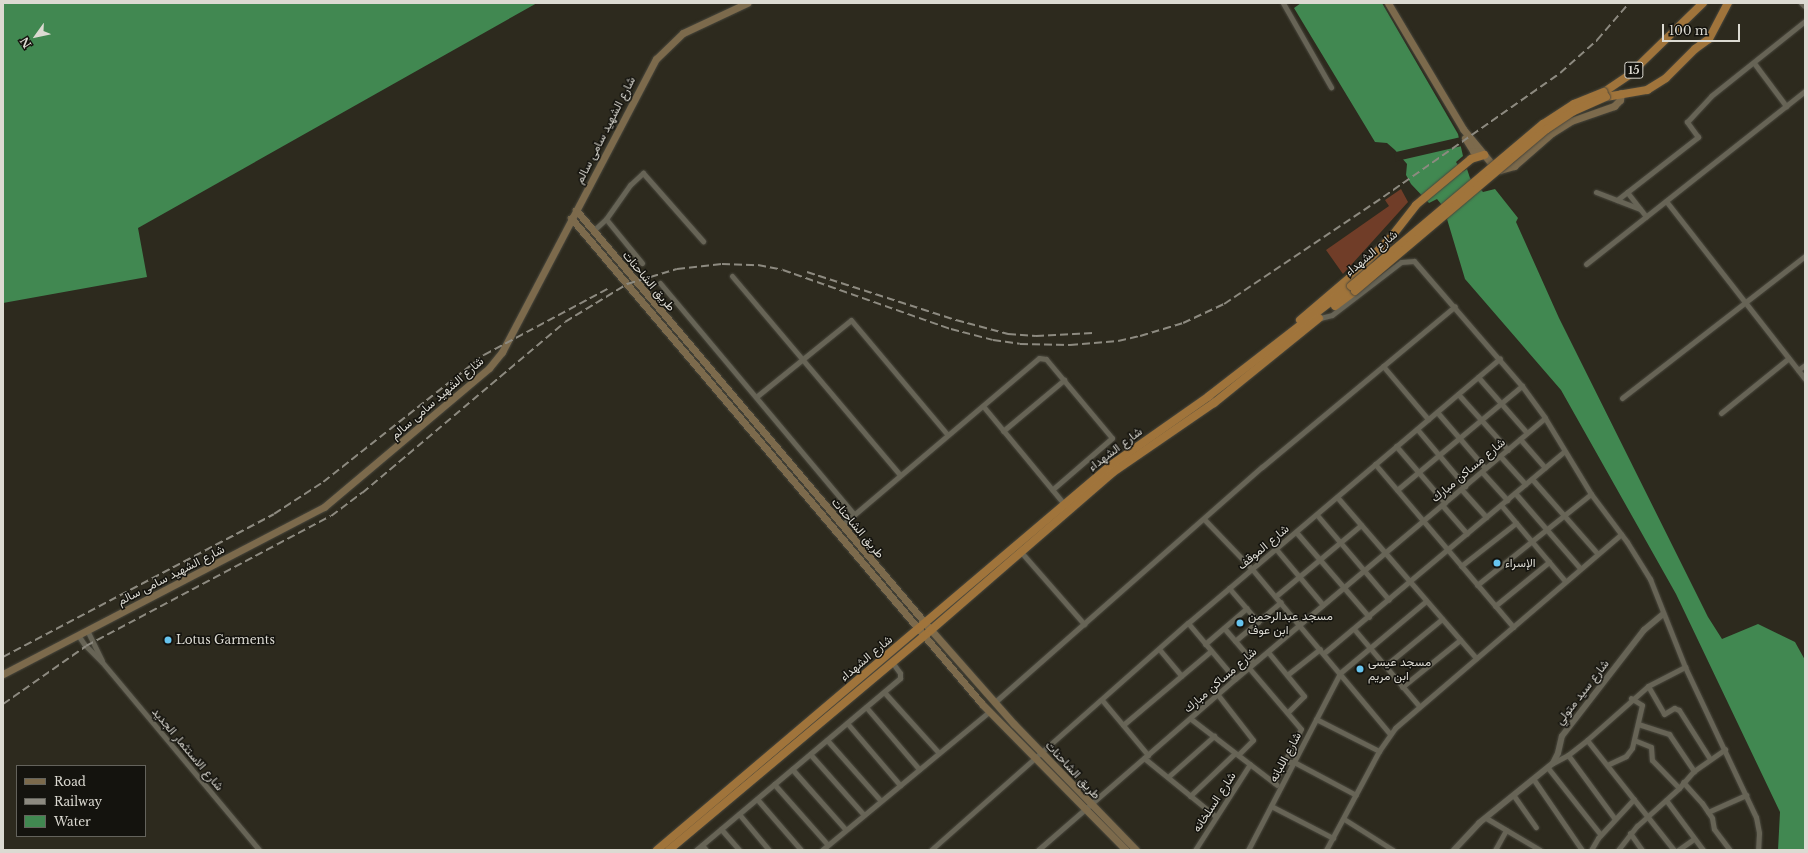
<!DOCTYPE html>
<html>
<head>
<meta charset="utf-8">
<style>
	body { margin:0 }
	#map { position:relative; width:1808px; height:853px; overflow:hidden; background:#2d2a1e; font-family:"Libre Baskerville",Vazirmatn,serif }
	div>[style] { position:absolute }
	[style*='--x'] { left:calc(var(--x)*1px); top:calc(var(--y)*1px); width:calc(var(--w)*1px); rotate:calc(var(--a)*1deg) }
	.green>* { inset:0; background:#703d28 }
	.water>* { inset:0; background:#418851 }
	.pier>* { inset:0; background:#2d2a1e; transform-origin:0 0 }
	.roads { filter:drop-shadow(0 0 1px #49473d) drop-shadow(0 0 1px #49473d) }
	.minor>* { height:5px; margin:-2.5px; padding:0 2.5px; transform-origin:2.5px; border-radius:2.5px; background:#676456 }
	.tertiary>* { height:6px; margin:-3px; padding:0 3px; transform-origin:3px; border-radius:3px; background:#676456 }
	.secondary>* { height:7px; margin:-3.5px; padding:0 3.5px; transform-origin:3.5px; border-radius:3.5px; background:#7c6a4c }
	.trunk>* { height:8px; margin:-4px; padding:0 4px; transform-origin:4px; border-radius:4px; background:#a0743b }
	.rail>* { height:1.5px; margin-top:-0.75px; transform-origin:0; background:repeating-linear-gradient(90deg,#8d8a80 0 8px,transparent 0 12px) }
	.bridges { filter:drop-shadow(0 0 1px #49473d) drop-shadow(0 0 1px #49473d) }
	.trunk-bridge>* { height:8px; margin:-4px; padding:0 4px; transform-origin:4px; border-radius:4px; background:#a0743b }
	.dots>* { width:11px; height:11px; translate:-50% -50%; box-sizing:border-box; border:2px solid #14130e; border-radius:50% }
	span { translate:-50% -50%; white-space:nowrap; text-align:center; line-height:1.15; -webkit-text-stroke:3px #14130e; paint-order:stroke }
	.shield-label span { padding:1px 3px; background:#14130e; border:1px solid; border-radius:3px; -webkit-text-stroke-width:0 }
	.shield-label { font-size:11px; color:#dcdad2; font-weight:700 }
	.street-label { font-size:12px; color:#dcdad2 }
	.poi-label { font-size:12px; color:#dcdad2 }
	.left { translate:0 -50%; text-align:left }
	.frame { position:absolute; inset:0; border:4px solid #dcdad2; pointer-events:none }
	.legend { position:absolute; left:16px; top:765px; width:130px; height:72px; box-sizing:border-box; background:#14130e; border:1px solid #64635c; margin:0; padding:5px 7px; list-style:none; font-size:12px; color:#dcdad2 }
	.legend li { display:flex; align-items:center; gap:8px; height:20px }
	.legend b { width:20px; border:1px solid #64635c }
	.north { position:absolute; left:16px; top:16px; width:40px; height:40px; -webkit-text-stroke:3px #14130e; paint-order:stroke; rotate:237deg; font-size:11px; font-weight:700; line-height:16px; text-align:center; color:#dcdad2 }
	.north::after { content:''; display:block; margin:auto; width:14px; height:18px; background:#dcdad2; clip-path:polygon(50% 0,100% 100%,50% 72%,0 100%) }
	.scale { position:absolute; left:1662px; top:24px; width:78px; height:18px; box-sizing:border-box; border:2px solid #dcdad2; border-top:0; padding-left:5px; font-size:12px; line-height:14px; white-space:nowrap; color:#dcdad2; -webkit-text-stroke:3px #14130e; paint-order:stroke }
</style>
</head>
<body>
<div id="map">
	<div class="green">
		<i style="clip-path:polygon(1401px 189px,1408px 202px,1343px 274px,1326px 250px,1389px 206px,1385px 200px)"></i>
	</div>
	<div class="water">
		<i style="clip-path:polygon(3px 3px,537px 3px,138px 228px,147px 277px,3px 303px)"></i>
		<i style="clip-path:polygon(1301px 3px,1382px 3px,1458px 134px,1463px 156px,1456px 162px,1462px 172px,1467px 169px,1470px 178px,1483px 192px,1495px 189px,1518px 218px,1516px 222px,1559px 318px,1708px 617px,1722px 639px,1758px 624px,1795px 642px,1805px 660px,1805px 850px,1778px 850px,1780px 812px,1676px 594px,1561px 390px,1465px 279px,1447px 219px,1450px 215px,1437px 199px,1429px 203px,1411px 184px,1406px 175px,1407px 164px,1395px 150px,1387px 143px,1375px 142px,1294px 8px)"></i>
	</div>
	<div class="pier">
		<i style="left:1461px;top:137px;width:9px;height:69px;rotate:77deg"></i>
	</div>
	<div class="roads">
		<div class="minor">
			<i style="--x:1283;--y:3;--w:97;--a:60.3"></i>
			<i style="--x:1754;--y:63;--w:54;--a:53.3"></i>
			<i style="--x:1596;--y:192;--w:47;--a:21.1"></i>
			<i style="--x:1627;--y:192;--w:31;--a:52"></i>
			<i style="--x:1617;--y:200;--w:103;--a:-37.9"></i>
			<i style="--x:1698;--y:137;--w:19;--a:-126"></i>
			<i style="--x:1687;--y:122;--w:35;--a:-47"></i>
			<i style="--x:1711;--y:96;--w:120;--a:-38.6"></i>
			<i style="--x:1666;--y:201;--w:226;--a:52"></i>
			<i style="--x:606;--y:219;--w:57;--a:50.7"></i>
			<i style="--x:593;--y:231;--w:18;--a:-43"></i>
			<i style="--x:606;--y:219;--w:42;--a:-54.8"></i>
			<i style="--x:630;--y:185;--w:18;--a:-43"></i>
			<i style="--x:643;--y:173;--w:91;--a:48.6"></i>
			<i style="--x:1586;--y:264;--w:279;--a:-38.3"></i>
			<i style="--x:732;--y:276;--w:260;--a:49.8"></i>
			<i style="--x:660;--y:283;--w:302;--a:50"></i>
			<i style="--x:1320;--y:318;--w:12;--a:-14"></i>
			<i style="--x:1332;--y:315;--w:87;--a:-37.5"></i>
			<i style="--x:1401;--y:262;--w:13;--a:-4"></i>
			<i style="--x:1414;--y:261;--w:165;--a:49.2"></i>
			<i style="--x:1522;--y:386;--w:39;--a:54"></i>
			<i style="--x:1545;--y:418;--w:89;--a:58.8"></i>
			<i style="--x:1591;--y:494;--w:60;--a:53.1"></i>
			<i style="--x:1627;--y:542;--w:44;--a:58.1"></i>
			<i style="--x:1650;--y:579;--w:95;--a:68.3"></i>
			<i style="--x:1685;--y:667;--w:166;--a:64.7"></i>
			<i style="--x:1756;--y:817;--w:16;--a:79"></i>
			<i style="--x:1759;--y:833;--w:17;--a:93"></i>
			<i style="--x:1383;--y:366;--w:70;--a:49.7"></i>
			<i style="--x:1798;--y:370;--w:9;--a:-36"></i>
			<i style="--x:1478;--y:377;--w:74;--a:48.8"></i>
			<i style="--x:1458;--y:394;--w:75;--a:48.2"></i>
			<i style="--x:756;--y:397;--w:122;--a:-39"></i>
			<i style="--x:851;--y:320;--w:150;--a:49.9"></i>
			<i style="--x:1622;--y:398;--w:232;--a:-37.8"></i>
			<i style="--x:983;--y:406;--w:129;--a:50.4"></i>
			<i style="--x:1437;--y:412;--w:74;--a:49.4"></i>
			<i style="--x:1721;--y:413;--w:87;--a:-39"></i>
			<i style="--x:1417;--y:429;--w:75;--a:49.9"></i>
			<i style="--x:1003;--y:431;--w:80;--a:-39.9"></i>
			<i style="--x:1520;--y:439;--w:38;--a:49"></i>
			<i style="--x:1396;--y:446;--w:75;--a:49.3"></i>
			<i style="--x:1500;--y:456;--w:38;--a:48"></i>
			<i style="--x:1375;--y:464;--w:214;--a:49.7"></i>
			<i style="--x:1482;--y:472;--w:38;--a:48"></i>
			<i style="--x:1532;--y:479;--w:98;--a:48.7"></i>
			<i style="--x:1461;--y:489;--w:38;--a:48"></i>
			<i style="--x:1397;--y:490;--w:163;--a:-39.8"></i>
			<i style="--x:1515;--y:493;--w:99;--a:49.1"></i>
			<i style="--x:1337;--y:497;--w:213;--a:49.2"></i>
			<i style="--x:1442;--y:505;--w:38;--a:49"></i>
			<i style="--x:1501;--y:505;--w:99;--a:49.9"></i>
			<i style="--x:1317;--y:515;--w:111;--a:49.7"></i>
			<i style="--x:1204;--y:519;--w:69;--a:46.2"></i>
			<i style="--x:1252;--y:569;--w:215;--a:50.1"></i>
			<i style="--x:842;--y:525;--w:258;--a:-40.3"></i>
			<i style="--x:1039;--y:358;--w:7;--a:8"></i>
			<i style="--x:1046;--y:359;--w:103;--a:50.1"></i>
			<i style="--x:1112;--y:438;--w:79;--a:139.1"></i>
			<i style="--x:1296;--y:532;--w:112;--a:49.3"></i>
			<i style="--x:1276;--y:549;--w:73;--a:50"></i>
			<i style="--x:1021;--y:552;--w:96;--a:48.8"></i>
			<i style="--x:1461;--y:566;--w:70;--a:-38"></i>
			<i style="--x:1477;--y:585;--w:146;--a:-38.6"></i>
			<i style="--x:1229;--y:588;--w:45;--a:49.5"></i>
			<i style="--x:1276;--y:596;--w:111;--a:-39.9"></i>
			<i style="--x:1495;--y:606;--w:70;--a:-39.2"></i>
			<i style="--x:1188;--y:623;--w:73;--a:50"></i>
			<i style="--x:1224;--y:628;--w:46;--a:49.4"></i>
			<i style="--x:1354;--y:629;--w:101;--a:49.8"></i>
			<i style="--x:87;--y:630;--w:34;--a:64"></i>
			<i style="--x:78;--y:635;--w:11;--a:56"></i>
			<i style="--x:84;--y:644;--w:25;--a:45"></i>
			<i style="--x:102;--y:662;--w:245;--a:50.1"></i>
			<i style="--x:1235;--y:641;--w:60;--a:-40.3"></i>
			<i style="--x:1205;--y:644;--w:55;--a:-40.6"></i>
			<i style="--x:1159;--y:649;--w:35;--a:50"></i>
			<i style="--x:1268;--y:652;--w:57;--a:50.7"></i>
			<i style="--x:1304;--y:696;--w:23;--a:135"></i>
			<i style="--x:1324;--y:653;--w:314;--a:-40"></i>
			<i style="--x:1385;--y:666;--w:74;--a:-39.5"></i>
			<i style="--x:1249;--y:668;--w:80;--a:49.6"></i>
			<i style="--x:1301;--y:729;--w:60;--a:116.6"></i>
			<i style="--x:1287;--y:675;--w:42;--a:-38.2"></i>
			<i style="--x:1648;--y:686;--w:32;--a:60"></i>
			<i style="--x:1664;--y:714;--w:12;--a:-31"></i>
			<i style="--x:1674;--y:708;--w:5;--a:22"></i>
			<i style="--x:1679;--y:710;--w:58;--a:57.7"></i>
			<i style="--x:1402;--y:687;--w:75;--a:-39"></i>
			<i style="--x:884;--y:692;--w:82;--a:48"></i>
			<i style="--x:1218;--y:695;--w:57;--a:52.1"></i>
			<i style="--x:1253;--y:740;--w:21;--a:135"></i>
			<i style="--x:1102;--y:700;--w:72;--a:50.1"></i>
			<i style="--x:995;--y:702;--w:356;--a:-41.4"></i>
			<i style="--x:1262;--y:467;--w:251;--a:-39.8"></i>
			<i style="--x:866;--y:707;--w:82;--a:49.5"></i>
			<i style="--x:1191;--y:719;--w:108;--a:37.5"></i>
			<i style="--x:1316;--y:719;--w:71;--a:26.9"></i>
			<i style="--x:847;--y:723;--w:82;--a:49.5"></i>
			<i style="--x:1638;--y:724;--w:33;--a:18"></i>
			<i style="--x:1669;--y:734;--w:45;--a:56"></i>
			<i style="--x:1123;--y:725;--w:115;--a:-40.1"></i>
			<i style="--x:827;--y:740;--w:81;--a:48.5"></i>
			<i style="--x:1587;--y:740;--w:140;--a:51.7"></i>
			<i style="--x:1634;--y:740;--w:18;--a:22"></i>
			<i style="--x:1651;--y:747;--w:13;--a:86"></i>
			<i style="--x:1652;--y:760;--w:39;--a:46"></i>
			<i style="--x:810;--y:754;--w:81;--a:48.5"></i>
			<i style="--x:1568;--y:755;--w:79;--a:53.7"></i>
			<i style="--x:1144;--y:758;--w:92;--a:39.2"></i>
			<i style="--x:1285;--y:762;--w:9;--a:0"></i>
			<i style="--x:1294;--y:762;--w:70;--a:28"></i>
			<i style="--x:1553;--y:763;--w:17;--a:-28"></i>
			<i style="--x:1568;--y:755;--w:24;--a:-38"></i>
			<i style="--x:1587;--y:740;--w:81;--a:-41.5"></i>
			<i style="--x:1648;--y:686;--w:42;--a:-27.2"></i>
			<i style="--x:1607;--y:765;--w:21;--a:-25"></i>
			<i style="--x:1626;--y:756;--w:10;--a:-53"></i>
			<i style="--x:1632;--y:748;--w:44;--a:-76.9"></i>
			<i style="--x:1642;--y:705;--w:13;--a:-148"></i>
			<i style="--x:1548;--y:768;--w:85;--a:51.7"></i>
			<i style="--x:792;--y:769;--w:81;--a:48.5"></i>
			<i style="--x:1168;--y:777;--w:62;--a:-41.7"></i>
			<i style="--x:1534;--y:780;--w:85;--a:55.6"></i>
			<i style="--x:1683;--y:782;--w:28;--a:48"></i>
			<i style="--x:1702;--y:803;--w:18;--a:56"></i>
			<i style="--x:1712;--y:818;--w:11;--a:80"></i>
			<i style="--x:1714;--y:829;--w:26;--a:53"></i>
			<i style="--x:774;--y:784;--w:81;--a:48.5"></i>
			<i style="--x:1190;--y:796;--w:62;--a:-43.7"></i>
			<i style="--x:1514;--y:796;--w:38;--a:55"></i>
			<i style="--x:757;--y:799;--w:67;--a:49.2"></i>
			<i style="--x:1666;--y:800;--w:62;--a:53.5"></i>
			<i style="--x:1271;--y:806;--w:70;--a:27.3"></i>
			<i style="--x:1708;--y:812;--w:42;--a:-24.1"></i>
			<i style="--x:739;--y:814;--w:47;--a:50.2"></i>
			<i style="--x:1486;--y:818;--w:63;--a:30.7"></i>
			<i style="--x:1344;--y:819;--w:58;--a:32.3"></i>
			<i style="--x:721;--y:829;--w:28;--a:49"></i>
			<i style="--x:1630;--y:833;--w:21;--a:55"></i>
			<i style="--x:702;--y:845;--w:6;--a:51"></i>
			<i style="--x:696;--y:850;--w:267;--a:-40.1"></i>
			<i style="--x:900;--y:678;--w:5;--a:-90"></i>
			<i style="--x:900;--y:673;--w:14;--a:-126"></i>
			<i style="--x:822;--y:850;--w:217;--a:-39.6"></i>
			<i style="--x:931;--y:850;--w:343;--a:-41.5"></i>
			<i style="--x:1188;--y:623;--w:409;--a:-40.3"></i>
			<i style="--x:1038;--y:850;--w:261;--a:-41"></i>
			<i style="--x:1235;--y:679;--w:405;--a:-40.1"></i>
			<i style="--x:1195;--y:850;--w:102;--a:-57.4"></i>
			<i style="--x:1248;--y:850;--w:199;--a:-62.5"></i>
			<i style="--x:1340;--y:673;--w:112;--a:-39.9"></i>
			<i style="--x:1326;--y:850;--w:112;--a:-61.8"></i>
			<i style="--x:1379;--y:751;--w:28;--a:-55"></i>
			<i style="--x:1395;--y:728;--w:298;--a:-40.6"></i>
			<i style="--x:1495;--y:850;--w:23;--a:-61"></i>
			<i style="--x:1591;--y:850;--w:14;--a:-60"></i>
			<i style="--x:1598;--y:838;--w:53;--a:-47.3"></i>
			<i style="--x:1618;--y:850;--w:31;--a:-52"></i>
			<i style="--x:1637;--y:826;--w:57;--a:-42.1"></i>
			<i style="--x:1679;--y:788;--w:23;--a:-49"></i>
			<i style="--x:1694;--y:771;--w:38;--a:-35"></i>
			<i style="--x:1678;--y:850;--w:19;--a:-35"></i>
		</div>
		<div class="tertiary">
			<i style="--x:1802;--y:3;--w:4;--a:45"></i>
			<i style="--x:1454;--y:850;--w:37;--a:-47"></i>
			<i style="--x:1479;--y:823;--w:95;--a:-39"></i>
			<i style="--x:1553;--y:763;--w:11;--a:-63"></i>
			<i style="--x:1558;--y:753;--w:17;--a:-77"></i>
			<i style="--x:1562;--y:736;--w:134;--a:-52.3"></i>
			<i style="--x:1644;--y:630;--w:25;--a:-40"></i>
		</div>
		<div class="secondary">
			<i style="--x:1388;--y:3;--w:147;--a:59.2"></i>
			<i style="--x:1463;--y:129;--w:44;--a:50.5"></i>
			<i style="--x:1491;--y:163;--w:11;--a:38"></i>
			<i style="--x:1500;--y:170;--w:15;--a:-16"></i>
			<i style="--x:1514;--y:166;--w:50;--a:-41"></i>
			<i style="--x:1552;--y:133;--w:22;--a:-32"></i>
			<i style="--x:1571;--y:121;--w:46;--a:-19.2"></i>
			<i style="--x:1614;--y:106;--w:8;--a:-45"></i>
			<i style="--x:1620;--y:100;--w:7;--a:-82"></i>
			<i style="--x:1465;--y:138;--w:15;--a:58"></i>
			<i style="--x:1473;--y:151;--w:8;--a:7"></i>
			<i style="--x:576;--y:210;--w:550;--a:49.79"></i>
			<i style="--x:931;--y:630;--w:125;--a:48.6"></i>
			<i style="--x:1014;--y:724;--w:175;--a:45.9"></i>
			<i style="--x:571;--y:218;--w:636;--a:49.78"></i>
			<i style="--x:982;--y:704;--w:205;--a:45.4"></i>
			<i style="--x:3;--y:674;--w:362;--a:-27.5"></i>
			<i style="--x:324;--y:507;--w:216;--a:-40.1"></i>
			<i style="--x:489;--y:368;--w:21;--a:-51"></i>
			<i style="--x:502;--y:352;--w:331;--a:-62.3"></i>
			<i style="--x:656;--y:59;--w:37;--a:-44"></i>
			<i style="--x:683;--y:33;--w:71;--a:-25.1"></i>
		</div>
		<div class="trunk">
			<i style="--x:1604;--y:92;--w:30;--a:-34"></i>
			<i style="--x:1629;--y:75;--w:103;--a:-44.2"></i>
			<i style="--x:1606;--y:97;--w:42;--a:-9.7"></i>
			<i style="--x:1647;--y:90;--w:22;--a:-32"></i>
			<i style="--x:1666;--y:78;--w:41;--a:-45"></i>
			<i style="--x:1695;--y:49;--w:17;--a:-36"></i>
			<i style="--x:1709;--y:39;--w:41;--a:-62.2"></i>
			<i style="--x:1335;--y:306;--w:25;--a:-37"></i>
			<i style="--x:1300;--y:320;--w:80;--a:-40.4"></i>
			<i style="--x:1361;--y:268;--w:45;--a:-45.9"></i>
			<i style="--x:1392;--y:236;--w:39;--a:-52"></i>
			<i style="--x:1416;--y:205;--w:72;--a:-39.9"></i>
			<i style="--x:1471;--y:159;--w:14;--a:-17"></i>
			<i style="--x:657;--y:850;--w:595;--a:-40.3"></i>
			<i style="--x:1111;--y:465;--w:120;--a:-35.1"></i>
			<i style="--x:1209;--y:396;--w:180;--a:-37.8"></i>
			<i style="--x:669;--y:850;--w:342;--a:-40"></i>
			<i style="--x:931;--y:630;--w:240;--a:-40.9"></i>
			<i style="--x:1112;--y:473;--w:124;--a:-34.5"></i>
			<i style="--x:1214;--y:403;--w:135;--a:-39"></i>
		</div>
	</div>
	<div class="rail">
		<i style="--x:807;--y:272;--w:157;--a:17.9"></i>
		<i style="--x:956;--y:320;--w:54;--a:15.1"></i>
		<i style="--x:1008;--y:334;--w:28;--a:4"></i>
		<i style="--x:1036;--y:336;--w:57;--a:-3"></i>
		<i style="--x:3;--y:657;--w:306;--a:-27.8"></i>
		<i style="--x:274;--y:514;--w:59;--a:-33.1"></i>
		<i style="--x:323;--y:482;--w:205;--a:-38.3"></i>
		<i style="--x:484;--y:355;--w:140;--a:-28.2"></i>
		<i style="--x:3;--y:704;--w:101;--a:-34.9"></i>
		<i style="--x:86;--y:646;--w:277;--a:-28"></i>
		<i style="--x:331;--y:516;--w:39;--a:-37"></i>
		<i style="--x:362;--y:493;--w:265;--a:-40.1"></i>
		<i style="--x:565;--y:322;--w:73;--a:-31.5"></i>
		<i style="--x:627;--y:284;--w:52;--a:-16.7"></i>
		<i style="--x:677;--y:269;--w:45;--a:-6.3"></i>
		<i style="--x:722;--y:264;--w:36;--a:2"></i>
		<i style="--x:758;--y:265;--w:25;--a:11"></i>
		<i style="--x:783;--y:270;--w:178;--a:19.4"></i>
		<i style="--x:951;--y:329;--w:43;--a:14.7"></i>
		<i style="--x:993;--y:340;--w:27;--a:8"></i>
		<i style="--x:1020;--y:344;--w:50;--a:1.1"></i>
		<i style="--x:1070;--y:345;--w:48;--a:-4.8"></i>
		<i style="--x:1118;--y:341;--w:23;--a:-13"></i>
		<i style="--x:1140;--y:336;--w:45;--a:-16.8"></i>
		<i style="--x:1183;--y:323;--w:45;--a:-24.9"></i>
		<i style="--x:1224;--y:304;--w:192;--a:-33.9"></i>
		<i style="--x:1383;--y:197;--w:216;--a:-35"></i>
		<i style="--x:1560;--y:73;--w:50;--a:-41.7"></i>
		<i style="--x:1597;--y:40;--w:49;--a:-49.1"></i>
	</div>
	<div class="bridges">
		<div class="trunk-bridge">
			<i style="--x:1351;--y:286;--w:251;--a:-40.2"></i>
			<i style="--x:1543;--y:124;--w:37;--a:-33"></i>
			<i style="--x:1574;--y:104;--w:32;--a:-22"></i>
			<i style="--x:1355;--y:291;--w:251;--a:-40.2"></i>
			<i style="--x:1547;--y:129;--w:32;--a:-34"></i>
			<i style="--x:1574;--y:111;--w:35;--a:-24"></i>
		</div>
	</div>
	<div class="dots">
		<i style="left:1497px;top:563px;background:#66c4ef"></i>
		<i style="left:1240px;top:623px;background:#66c4ef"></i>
		<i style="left:168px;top:640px;background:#66c4ef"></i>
		<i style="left:1360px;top:669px;background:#66c4ef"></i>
	</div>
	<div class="shield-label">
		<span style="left:1634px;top:70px">15</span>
	</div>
	<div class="street-label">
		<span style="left:605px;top:130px;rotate:-63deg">شارع الشهيد سامى سالم</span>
		<span style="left:1371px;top:253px;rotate:-40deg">شارع الشهداء</span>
		<span style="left:649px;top:281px;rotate:50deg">طريق الشاحنات</span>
		<span style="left:437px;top:398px;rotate:-41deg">شارع الشهيد سامى سالم</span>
		<span style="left:1115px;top:449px;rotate:-37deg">شارع الشهداء</span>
		<span style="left:1468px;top:470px;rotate:-40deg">شارع مساكن مبارك</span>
		<span style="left:858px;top:528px;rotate:50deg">طريق الشاحنات</span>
		<span style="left:1263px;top:547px;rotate:-40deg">شارع الموقف</span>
		<span style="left:171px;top:575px;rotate:-27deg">شارع الشهيد سامى سالم</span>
		<span style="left:866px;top:658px;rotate:-40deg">شارع الشهداء</span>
		<span style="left:1220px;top:680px;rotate:-41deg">شارع مساكن مبارك</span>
		<span style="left:1582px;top:692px;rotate:-52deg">شارع سيد متولي</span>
		<span style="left:188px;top:749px;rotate:50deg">شارع الاستثمار الجديد</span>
		<span style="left:1285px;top:757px;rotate:-62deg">شارع اللبانه</span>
		<span style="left:1073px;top:770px;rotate:47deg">طريق الشاحنات</span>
		<span style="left:1214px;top:802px;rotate:-57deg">شارع السلخانه</span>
	</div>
	<div class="poi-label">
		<span class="left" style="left:1505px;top:563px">الإسراء</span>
		<span class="left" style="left:1248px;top:623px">مسجد عبدالرحمن<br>ابن عوف</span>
		<span class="left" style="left:176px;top:640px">Lotus Garments</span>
		<span class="left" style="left:1368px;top:669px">مسجد عيسى<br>ابن مريم</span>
	</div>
	<div class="frame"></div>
	<ul class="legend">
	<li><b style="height:5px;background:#7c6a4c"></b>Road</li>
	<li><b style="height:5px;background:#8d8a80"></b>Railway</li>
	<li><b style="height:11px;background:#418851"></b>Water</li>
	</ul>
	<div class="north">N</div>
	<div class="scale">100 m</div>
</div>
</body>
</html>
